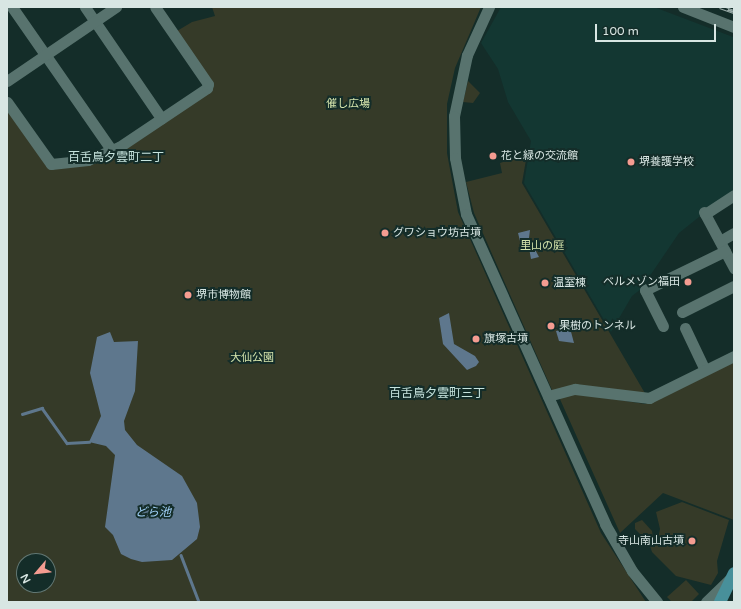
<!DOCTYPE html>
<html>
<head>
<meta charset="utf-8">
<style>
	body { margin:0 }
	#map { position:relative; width:741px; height:609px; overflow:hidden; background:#142d29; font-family:"Varela Round","Noto Sans JP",sans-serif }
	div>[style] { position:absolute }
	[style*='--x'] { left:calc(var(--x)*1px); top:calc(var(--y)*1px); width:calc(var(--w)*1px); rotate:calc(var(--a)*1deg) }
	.built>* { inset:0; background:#133732 }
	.green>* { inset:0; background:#353a28 }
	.water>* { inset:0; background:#5e778d }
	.stream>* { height:2.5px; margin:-1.25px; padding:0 1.25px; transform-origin:1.25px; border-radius:1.25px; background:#5e778d }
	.minor>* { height:11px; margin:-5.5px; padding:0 5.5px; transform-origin:5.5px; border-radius:5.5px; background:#58736e }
	.major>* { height:12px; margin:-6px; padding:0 6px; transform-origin:6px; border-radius:6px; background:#48909a }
	.rail>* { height:4px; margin-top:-2px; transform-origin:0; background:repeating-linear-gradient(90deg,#142d29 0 8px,#99aba8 0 16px); box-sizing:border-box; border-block:1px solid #99aba8 }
	.dots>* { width:11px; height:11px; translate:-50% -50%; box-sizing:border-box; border:2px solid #142d29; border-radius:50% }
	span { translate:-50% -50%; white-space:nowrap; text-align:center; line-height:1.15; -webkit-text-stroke:4px #142d29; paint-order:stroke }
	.park-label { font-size:11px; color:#d4e4ac }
	.poi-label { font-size:11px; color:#d8e6e3 }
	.left { translate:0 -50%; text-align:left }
	.right { translate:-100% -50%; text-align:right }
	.neighbourhood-label { font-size:12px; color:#c7e4de }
	.water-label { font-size:12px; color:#a0d0f7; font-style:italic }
	.frame { position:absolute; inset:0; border:8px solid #d8e6e3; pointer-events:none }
	.north { position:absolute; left:16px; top:553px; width:40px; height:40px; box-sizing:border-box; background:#142d29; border:1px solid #627773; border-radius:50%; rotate:242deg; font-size:11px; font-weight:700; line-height:16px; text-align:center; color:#d8e6e3 }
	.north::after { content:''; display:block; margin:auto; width:14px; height:18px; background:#f59c91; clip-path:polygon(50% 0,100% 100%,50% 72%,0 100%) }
	.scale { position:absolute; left:595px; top:24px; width:121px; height:18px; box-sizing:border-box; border:2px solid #d8e6e3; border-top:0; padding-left:5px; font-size:12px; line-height:14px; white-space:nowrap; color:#d8e6e3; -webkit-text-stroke:3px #142d29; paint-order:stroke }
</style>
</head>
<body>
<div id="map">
	<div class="built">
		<i style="clip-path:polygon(501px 7px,654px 7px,733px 37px,734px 189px,679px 233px,641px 289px,632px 296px,611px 332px,524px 183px,531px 141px,508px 102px,498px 69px,481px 43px)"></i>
	</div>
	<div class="green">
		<i style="clip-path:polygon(evenodd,212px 7px,481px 7px,455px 68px,447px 104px,447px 153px,458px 212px,601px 533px,646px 602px,7px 602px,7px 108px,54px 169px,105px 160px,143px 138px,213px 86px,177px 31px,192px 22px,215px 16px,212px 7px,24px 561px,48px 561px,48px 585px,24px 585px,24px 561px)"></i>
		<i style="clip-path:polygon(468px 81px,480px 93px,473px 103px,463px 102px)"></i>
		<i style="clip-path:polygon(527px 154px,522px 183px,646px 395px,552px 390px,474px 213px,466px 182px,502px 173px,500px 163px)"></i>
		<i style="clip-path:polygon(734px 362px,734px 520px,663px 493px,620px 533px,559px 397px,579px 394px,645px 404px)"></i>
		<i style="clip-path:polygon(682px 502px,729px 520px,717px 561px,718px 573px,711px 585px,676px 576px,652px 552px,650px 546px,658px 539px,660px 529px,656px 512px)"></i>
		<i style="clip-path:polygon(642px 520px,652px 531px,653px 538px,648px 542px,635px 529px,635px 523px)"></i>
		<i style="clip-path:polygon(686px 580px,699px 594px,691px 602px,672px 602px,667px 597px)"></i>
	</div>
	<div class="water">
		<i style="clip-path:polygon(530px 230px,529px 238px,539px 257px,531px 259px,529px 248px,521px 245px,518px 233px)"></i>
		<i style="clip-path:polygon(449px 313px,454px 344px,475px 356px,479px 362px,476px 366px,467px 370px,443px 344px,439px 318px)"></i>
		<i style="clip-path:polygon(570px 328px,574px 343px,559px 341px,556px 331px)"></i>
		<i style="clip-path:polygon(110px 332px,114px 342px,138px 341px,135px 391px,124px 421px,125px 430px,137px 445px,182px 476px,197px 503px,200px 527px,197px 539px,172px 560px,142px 562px,131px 559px,121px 554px,113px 535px,105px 527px,115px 455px,106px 446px,89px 442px,101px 416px,90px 373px,97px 337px)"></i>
	</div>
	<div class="stream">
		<i style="--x:22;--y:414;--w:21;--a:-17"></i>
		<i style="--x:42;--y:408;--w:43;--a:54.5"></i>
		<i style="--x:67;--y:443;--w:22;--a:-3"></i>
		<i style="--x:181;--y:555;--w:50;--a:69"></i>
	</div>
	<div class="minor">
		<i style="--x:12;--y:7;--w:175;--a:55.2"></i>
		<i style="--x:85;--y:7;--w:135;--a:55.6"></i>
		<i style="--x:489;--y:7;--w:53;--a:114.6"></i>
		<i style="--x:467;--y:55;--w:62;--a:102"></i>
		<i style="--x:454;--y:116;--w:42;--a:88.6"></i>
		<i style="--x:455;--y:158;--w:57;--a:78.9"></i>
		<i style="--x:466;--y:214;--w:340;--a:65.8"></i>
		<i style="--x:605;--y:524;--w:54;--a:60.1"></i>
		<i style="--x:632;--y:571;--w:40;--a:51"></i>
		<i style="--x:683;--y:7;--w:55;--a:21.4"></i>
		<i style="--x:7;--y:81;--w:132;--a:-34.2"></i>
		<i style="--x:7;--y:102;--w:76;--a:54.6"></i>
		<i style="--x:51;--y:164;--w:37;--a:-6"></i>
		<i style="--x:88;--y:160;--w:34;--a:-23"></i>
		<i style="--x:119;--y:147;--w:106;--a:-33.8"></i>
		<i style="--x:207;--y:88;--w:4;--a:-76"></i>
		<i style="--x:208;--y:84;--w:93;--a:-124.5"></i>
		<i style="--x:704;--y:212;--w:64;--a:61.8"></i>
		<i style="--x:705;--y:214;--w:35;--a:-33"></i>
		<i style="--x:720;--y:241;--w:16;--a:-30"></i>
		<i style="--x:682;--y:312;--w:58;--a:-26.6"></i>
		<i style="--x:663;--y:326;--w:40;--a:-116.6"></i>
		<i style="--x:645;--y:290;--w:89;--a:-26"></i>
		<i style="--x:685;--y:328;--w:44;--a:64.6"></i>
		<i style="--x:548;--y:396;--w:28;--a:-15"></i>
		<i style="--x:575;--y:389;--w:75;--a:6.9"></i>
		<i style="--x:649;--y:398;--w:95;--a:-26.3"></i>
		<i style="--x:706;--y:602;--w:32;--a:-44"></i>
	</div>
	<div class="major">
		<i style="--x:720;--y:602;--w:32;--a:-64"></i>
	</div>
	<div class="rail">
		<i style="--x:720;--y:7;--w:15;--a:20"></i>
	</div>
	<div class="dots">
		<i style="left:493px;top:156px;background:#f59c91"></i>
		<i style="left:631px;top:162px;background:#f59c91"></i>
		<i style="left:385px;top:233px;background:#f59c91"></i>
		<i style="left:688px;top:282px;background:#f59c91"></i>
		<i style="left:545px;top:283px;background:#f59c91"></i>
		<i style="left:188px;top:295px;background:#f59c91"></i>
		<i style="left:551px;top:326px;background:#f59c91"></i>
		<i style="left:476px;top:339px;background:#f59c91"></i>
		<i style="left:692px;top:541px;background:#f59c91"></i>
	</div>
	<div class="park-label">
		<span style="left:348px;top:104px">催し広場</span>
		<span style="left:542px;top:246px">里山の庭</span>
		<span style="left:252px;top:358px">大仙公園</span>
	</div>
	<div class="poi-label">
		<span class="left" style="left:501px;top:156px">花と緑の交流館</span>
		<span class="left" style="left:639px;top:162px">堺養護学校</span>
		<span class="left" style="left:393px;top:233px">グワショウ坊古墳</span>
		<span class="right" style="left:680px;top:282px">ベルメゾン福田</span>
		<span class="left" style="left:553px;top:283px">温室棟</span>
		<span class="left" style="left:196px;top:295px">堺市博物館</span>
		<span class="left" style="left:559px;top:326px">果樹のトンネル</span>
		<span class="left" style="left:484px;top:339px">旗塚古墳</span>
		<span class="right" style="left:684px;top:541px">寺山南山古墳</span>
	</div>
	<div class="neighbourhood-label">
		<span style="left:116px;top:158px">百舌鳥夕雲町二丁</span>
		<span style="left:437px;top:394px">百舌鳥夕雲町三丁</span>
	</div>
	<div class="water-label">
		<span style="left:153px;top:513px">どら池</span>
	</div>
	<div class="frame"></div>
	<div class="north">N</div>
	<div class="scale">100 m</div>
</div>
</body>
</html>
